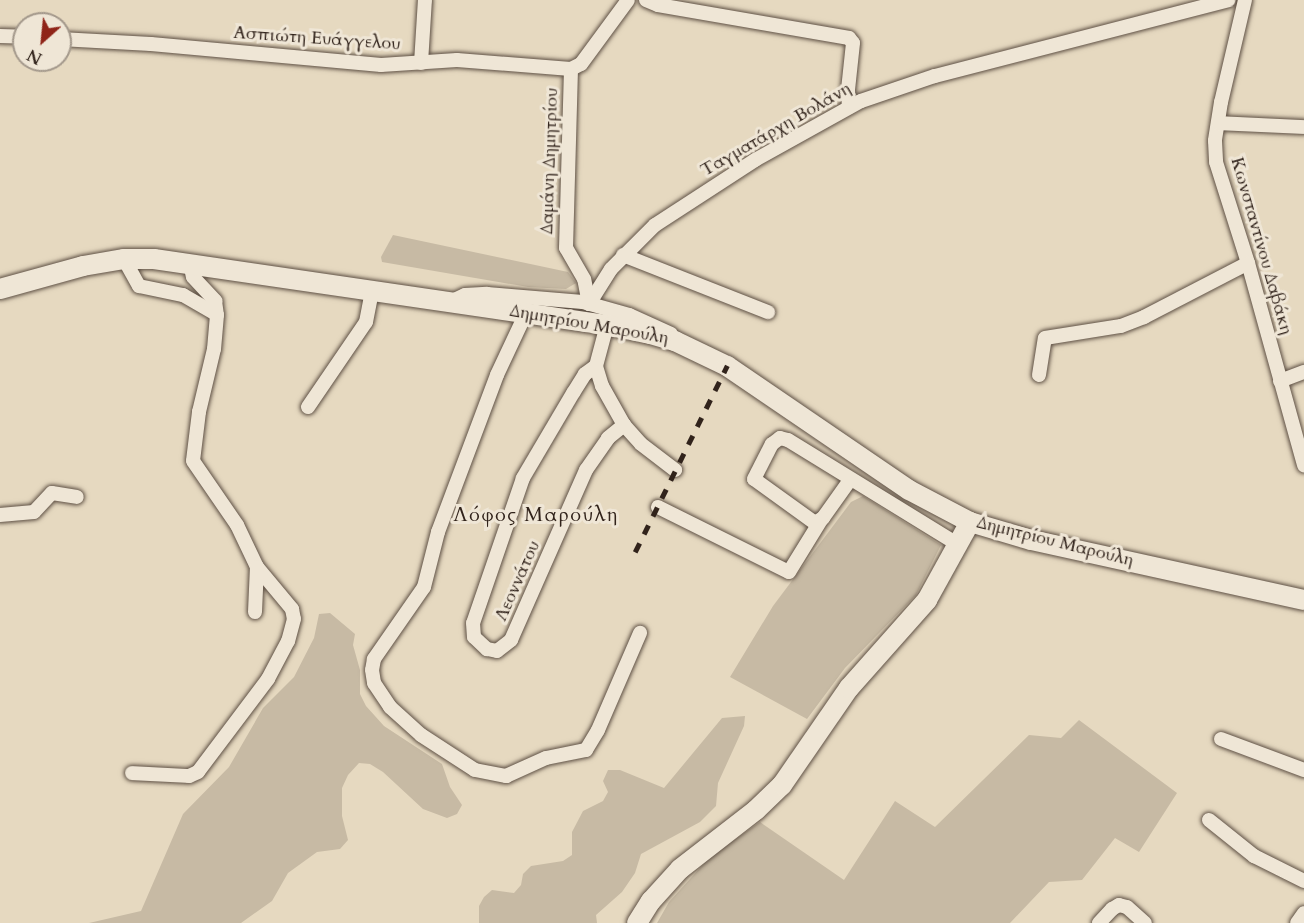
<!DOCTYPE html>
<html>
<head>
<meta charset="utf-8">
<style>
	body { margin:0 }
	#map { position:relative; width:1304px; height:923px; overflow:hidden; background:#e6d9c0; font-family:Cardo,serif }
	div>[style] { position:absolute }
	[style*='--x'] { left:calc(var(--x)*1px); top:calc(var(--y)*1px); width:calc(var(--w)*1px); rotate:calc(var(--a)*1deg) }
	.green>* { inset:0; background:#c7baa4 }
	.roads { filter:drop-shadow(0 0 2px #5e5044) drop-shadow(0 0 2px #5e5044) }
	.street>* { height:14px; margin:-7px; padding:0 7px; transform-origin:7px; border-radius:7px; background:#efe6d6 }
	.secondary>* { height:20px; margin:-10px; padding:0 10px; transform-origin:10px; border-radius:10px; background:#efe6d6 }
	.rail>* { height:4.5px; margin-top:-2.25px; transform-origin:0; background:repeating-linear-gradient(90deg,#31231b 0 10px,transparent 0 20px) }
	span { translate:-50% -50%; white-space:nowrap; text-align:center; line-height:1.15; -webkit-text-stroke:6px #efe6d6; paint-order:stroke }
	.street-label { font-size:18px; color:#31231b }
	.neighbourhood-label { font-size:20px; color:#31231b; letter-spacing:1.5px }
	.north { position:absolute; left:12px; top:12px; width:60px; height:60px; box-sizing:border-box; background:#efe6d6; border:2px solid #a3988b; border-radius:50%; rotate:207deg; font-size:16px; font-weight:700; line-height:24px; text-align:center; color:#31231b }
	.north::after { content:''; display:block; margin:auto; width:21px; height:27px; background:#8f2418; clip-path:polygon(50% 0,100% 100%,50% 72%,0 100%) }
</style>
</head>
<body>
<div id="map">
	<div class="green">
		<i style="clip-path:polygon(393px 235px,568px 272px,576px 283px,566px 289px,528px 287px,382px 262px,381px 257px)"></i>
		<i style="clip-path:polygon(863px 496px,941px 545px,916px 595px,845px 668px,807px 719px,730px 677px,773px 606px,851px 502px)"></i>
		<i style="clip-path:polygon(330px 613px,355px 634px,353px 645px,360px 670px,360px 694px,366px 706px,384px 726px,442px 764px,450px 787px,462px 805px,457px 814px,447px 818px,423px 809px,383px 772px,370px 764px,359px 763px,348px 775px,342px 788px,342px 816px,348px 840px,340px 849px,317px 852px,288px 873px,272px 901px,241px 923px,89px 923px,141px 911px,183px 814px,229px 767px,263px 708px,294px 677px,314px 638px,319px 614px)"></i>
		<i style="clip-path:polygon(745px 716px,744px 726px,718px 783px,716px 806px,700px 822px,641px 854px,635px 873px,622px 892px,596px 915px,597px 923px,479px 923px,479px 906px,484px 897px,492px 890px,514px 893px,521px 885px,523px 874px,531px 866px,563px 861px,572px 855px,572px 832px,583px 811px,603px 801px,608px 792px,603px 781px,608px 770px,620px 770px,664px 788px,722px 718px)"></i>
		<i style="clip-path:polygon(1079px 720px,1177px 793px,1139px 852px,1115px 838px,1082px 880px,1049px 882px,1010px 923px,657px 923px,669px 902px,710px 857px,760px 822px,844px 880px,895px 801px,935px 827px,1029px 735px,1061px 738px)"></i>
	</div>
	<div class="roads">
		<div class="street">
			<i style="--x:646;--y:0;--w:13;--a:23"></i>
			<i style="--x:658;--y:5;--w:194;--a:9.8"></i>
			<i style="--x:849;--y:38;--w:6;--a:51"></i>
			<i style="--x:853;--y:43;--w:47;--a:96.1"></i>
			<i style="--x:848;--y:90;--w:17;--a:87"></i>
			<i style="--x:1245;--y:0;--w:105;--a:103.2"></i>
			<i style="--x:1221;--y:102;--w:39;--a:99"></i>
			<i style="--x:1215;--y:141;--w:21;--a:87"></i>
			<i style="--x:1216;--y:162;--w:106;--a:72.4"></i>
			<i style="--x:1248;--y:263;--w:210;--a:74.5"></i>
			<i style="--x:0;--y:36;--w:24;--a:2"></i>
			<i style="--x:60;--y:39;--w:91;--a:3.1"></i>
			<i style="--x:151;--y:44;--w:231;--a:5.2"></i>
			<i style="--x:381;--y:65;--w:76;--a:-3.8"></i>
			<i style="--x:457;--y:60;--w:114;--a:4.5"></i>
			<i style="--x:421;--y:63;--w:63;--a:-86.4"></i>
			<i style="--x:1218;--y:123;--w:86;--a:2.7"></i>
			<i style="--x:623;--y:255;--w:156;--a:21.5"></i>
			<i style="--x:124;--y:259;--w:31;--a:61"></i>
			<i style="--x:139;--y:286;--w:45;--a:11.6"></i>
			<i style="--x:183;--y:295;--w:39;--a:30"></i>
			<i style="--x:217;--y:315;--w:34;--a:95"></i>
			<i style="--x:214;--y:349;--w:65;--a:103.4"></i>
			<i style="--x:199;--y:412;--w:49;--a:97"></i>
			<i style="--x:193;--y:461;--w:78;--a:55.5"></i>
			<i style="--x:237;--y:525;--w:47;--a:64.5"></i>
			<i style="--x:257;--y:567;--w:55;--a:50.2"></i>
			<i style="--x:292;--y:609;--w:10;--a:79"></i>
			<i style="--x:294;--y:619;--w:23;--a:105"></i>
			<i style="--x:288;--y:641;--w:43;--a:117.8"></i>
			<i style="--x:268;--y:679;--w:116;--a:127"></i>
			<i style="--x:198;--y:772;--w:10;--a:156"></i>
			<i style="--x:189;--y:776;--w:57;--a:-177"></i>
			<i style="--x:190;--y:263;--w:14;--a:78"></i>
			<i style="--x:193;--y:277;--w:33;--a:47"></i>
			<i style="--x:215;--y:301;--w:14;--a:82"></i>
			<i style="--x:452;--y:301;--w:14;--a:-25"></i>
			<i style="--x:465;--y:295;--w:22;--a:-3"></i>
			<i style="--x:487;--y:294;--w:96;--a:4.8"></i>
			<i style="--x:583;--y:302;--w:48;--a:15.8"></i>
			<i style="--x:629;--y:315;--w:46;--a:24.3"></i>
			<i style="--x:589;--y:304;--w:41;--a:-57.8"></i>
			<i style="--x:611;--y:269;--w:62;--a:-45"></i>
			<i style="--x:655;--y:225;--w:119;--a:-33"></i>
			<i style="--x:755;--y:160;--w:121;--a:-29.1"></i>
			<i style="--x:861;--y:101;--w:78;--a:-18.7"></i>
			<i style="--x:935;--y:76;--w:303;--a:-14.5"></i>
			<i style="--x:589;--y:304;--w:25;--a:-101"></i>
			<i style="--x:584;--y:279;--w:36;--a:-120"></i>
			<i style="--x:566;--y:248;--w:179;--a:-88.4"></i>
			<i style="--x:571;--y:69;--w:11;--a:-27"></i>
			<i style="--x:581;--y:64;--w:79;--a:-53.7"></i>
			<i style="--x:526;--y:313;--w:68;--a:115.1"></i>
			<i style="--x:497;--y:375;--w:168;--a:110.6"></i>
			<i style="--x:438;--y:532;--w:57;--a:104.3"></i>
			<i style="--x:424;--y:587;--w:88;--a:124.8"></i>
			<i style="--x:374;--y:659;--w:11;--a:100"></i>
			<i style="--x:372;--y:670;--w:13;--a:81"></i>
			<i style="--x:374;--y:683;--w:29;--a:56"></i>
			<i style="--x:390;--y:707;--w:42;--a:42.1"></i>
			<i style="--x:421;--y:735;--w:64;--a:32.9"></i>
			<i style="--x:475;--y:770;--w:32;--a:11"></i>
			<i style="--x:506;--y:776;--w:44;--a:-24.2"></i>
			<i style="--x:546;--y:758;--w:41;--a:-11.3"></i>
			<i style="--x:586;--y:750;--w:23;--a:-59"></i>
			<i style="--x:598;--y:730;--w:106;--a:-66.6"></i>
			<i style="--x:596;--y:366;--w:14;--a:144"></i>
			<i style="--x:585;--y:374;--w:22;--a:122"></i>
			<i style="--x:573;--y:393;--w:99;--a:120.5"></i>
			<i style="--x:523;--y:478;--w:153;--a:109"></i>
			<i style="--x:473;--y:623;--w:14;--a:86"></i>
			<i style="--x:474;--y:637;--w:18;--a:43"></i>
			<i style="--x:487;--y:649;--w:10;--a:11"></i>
			<i style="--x:497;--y:651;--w:18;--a:-38"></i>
			<i style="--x:511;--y:640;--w:186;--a:-66.2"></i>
			<i style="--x:586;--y:470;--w:39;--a:-55"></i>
			<i style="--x:608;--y:438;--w:21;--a:-39"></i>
			<i style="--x:624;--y:425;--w:45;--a:-119.4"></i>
			<i style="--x:602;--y:386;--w:21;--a:-107"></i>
			<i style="--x:596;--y:366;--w:42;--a:-75"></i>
			<i style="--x:1039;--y:375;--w:37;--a:-81"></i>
			<i style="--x:1045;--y:338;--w:77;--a:-9"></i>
			<i style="--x:1121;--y:326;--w:25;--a:-21"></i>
			<i style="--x:1144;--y:317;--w:117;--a:-27.4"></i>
			<i style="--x:1280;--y:381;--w:26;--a:-21"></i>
			<i style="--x:308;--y:407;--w:103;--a:-55.7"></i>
			<i style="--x:366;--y:322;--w:33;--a:-79"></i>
			<i style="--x:624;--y:425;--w:25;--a:48"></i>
			<i style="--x:641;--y:444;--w:43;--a:37.4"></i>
			<i style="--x:850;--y:480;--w:47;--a:125.4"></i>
			<i style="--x:823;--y:518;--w:9;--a:148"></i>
			<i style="--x:815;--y:523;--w:75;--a:-144.2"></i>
			<i style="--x:754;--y:479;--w:39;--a:-63"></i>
			<i style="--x:772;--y:444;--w:10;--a:-37"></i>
			<i style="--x:780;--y:438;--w:8;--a:14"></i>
			<i style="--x:788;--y:440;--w:201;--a:31.6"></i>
			<i style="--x:658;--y:507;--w:146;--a:26.4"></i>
			<i style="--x:789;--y:572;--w:61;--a:-58.4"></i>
			<i style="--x:0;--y:515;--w:34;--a:-5"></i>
			<i style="--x:34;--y:512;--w:26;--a:-47"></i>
			<i style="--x:52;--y:493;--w:25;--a:9"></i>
			<i style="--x:255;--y:612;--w:45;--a:-87.5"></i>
			<i style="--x:1221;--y:739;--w:89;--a:20.5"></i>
			<i style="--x:1209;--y:820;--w:58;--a:38.7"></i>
			<i style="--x:1254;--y:856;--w:56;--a:26.6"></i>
			<i style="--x:1099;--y:923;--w:19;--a:-47"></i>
			<i style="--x:1112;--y:909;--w:8;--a:-30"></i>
			<i style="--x:1119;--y:905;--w:8;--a:14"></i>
			<i style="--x:1127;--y:907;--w:24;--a:42"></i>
			<i style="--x:1297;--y:923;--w:12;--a:-55"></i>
		</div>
		<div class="secondary">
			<i style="--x:0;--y:289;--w:86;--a:-15.5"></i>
			<i style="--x:83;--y:266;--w:42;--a:-9.7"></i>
			<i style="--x:124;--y:259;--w:30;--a:0"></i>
			<i style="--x:154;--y:259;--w:458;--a:8.3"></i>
			<i style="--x:607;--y:325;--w:44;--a:11.8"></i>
			<i style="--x:650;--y:334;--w:26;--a:16"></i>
			<i style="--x:675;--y:341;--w:58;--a:25.7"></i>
			<i style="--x:727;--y:366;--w:220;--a:34.3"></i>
			<i style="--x:909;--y:490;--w:69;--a:27.7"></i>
			<i style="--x:970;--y:522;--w:64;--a:16.4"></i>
			<i style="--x:1031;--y:540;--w:280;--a:12.4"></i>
			<i style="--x:637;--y:923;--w:26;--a:-58"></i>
			<i style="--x:651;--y:901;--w:43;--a:-47.8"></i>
			<i style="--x:680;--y:869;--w:96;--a:-37.8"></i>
			<i style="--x:756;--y:810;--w:36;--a:-44"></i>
			<i style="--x:782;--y:785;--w:118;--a:-55.4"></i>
			<i style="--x:849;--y:688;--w:118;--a:-48.4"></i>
			<i style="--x:927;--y:600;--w:89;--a:-61.1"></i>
		</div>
	</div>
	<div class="rail">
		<i style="--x:635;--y:552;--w:208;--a:-63.7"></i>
	</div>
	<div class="street-label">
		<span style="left:317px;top:39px;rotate:4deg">Ασπιώτη Ευάγγελου</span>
		<span style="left:776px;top:130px;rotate:-30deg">Ταγματάρχη Βολάνη</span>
		<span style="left:550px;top:161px;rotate:-88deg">Δαμάνη Δημητρίου</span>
		<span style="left:1261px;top:246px;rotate:74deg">Κωνσταντίνου Δαβάκη</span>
		<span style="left:589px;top:325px;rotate:10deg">Δημητρίου Μαρούλη</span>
		<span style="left:1055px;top:542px;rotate:14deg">Δημητρίου Μαρούλη</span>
		<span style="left:518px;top:581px;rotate:-66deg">Λεοννάτου</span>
	</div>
	<div class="neighbourhood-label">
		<span style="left:536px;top:514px">Λόφος Μαρούλη</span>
	</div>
	<div class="north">N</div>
</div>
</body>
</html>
